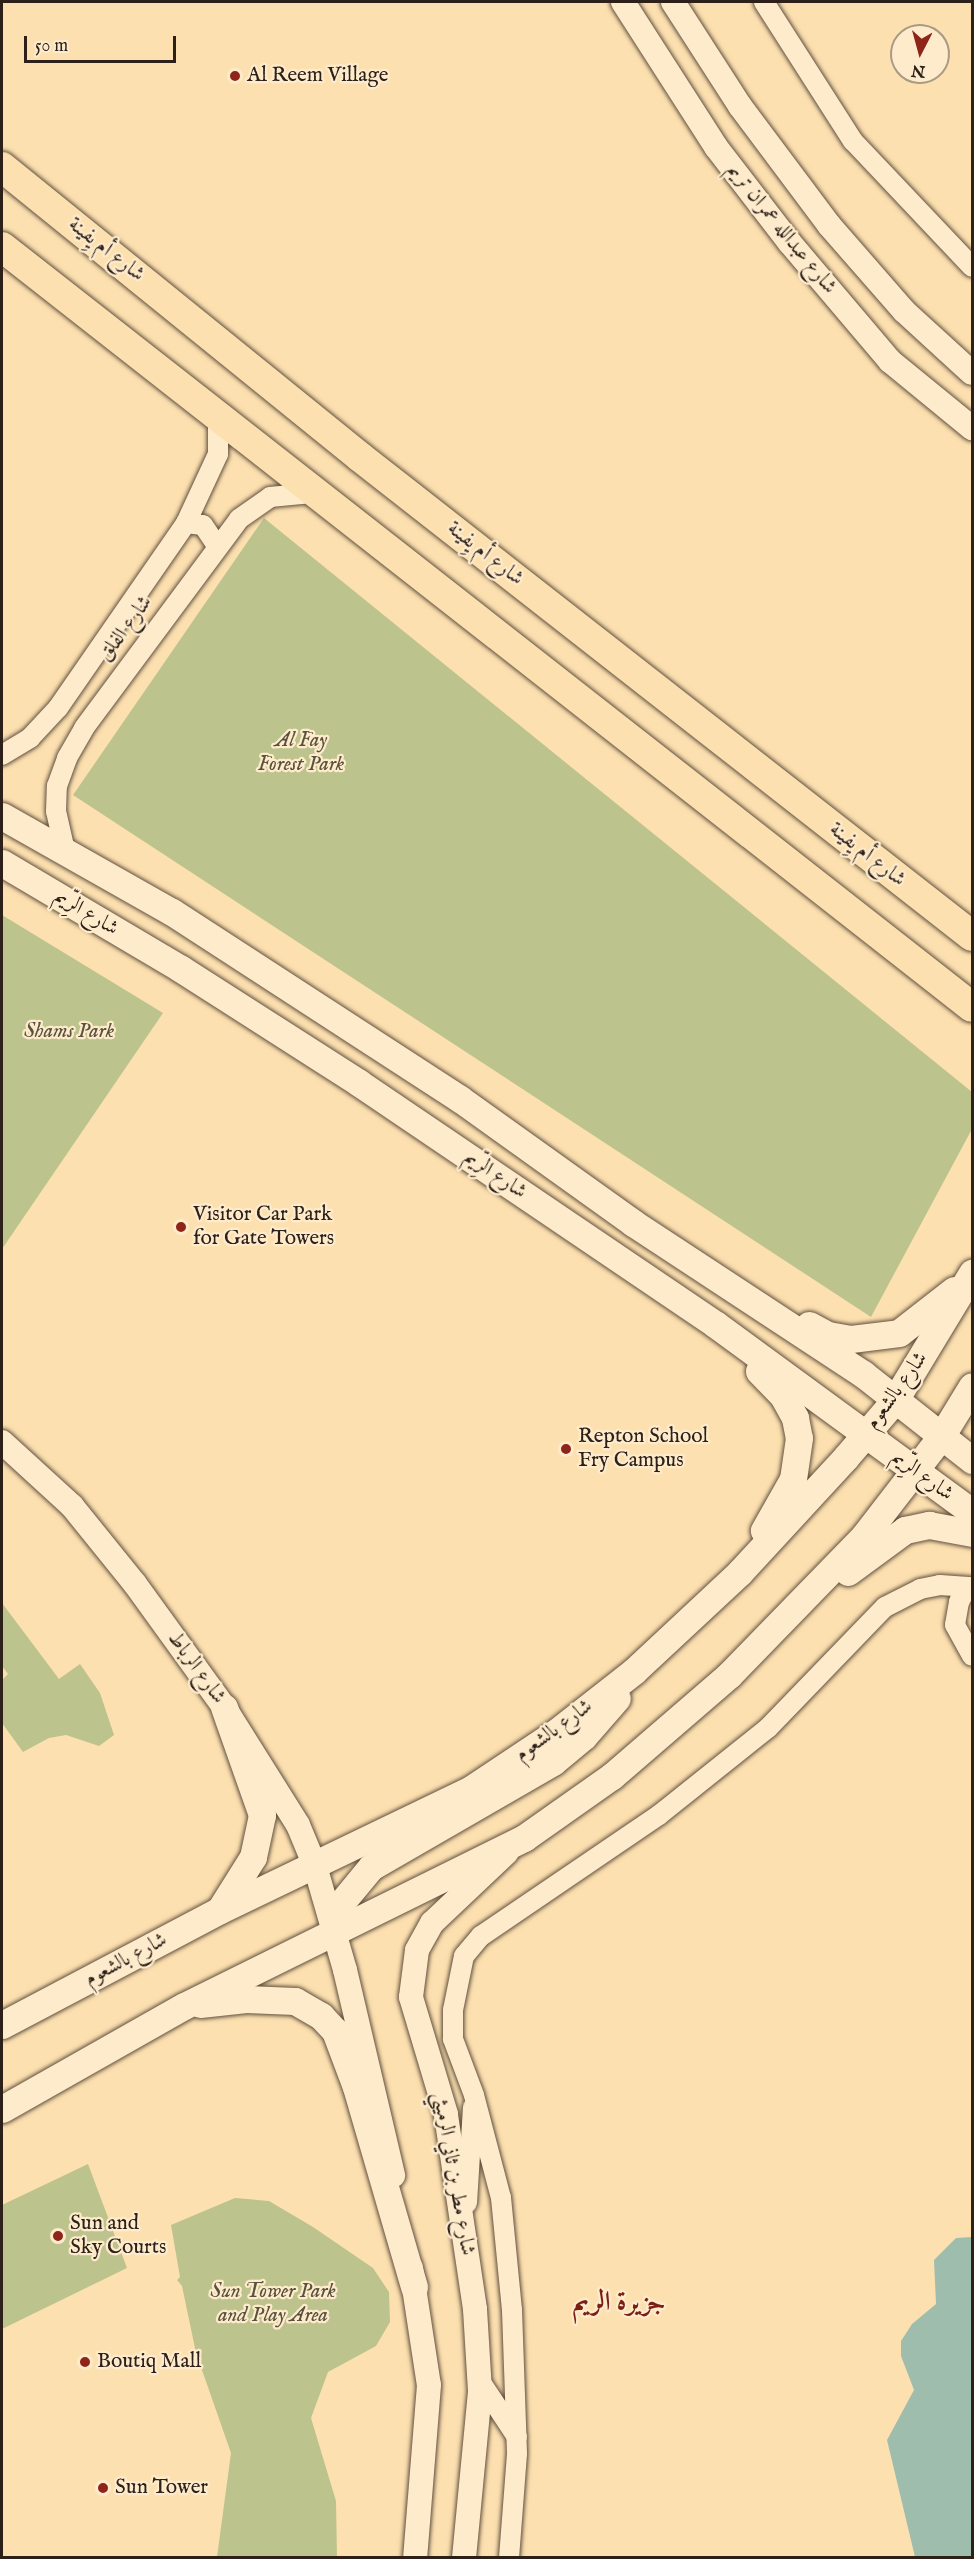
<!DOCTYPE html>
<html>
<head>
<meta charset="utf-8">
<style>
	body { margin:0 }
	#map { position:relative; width:974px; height:2559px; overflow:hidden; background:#fde0b0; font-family:"IM FELL English",Amiri,serif }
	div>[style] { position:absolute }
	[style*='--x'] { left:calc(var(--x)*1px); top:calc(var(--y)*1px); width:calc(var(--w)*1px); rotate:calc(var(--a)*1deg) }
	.green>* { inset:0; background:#bdc38d }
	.water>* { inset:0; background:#9fbdad }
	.roads { filter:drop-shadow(0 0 2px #60503f) drop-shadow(0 0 2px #60503f) }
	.minor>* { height:20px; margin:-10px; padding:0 10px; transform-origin:10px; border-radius:10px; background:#feebcc }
	.tertiary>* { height:24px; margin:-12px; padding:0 12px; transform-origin:12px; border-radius:12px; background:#feebcc }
	.secondary>* { height:27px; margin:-13.5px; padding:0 13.5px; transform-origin:13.5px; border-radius:13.5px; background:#feebcc }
	.primary>* { height:30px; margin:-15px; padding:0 15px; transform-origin:15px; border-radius:15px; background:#fde0b0 }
	.dots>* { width:16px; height:16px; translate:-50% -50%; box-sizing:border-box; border:3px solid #feebcc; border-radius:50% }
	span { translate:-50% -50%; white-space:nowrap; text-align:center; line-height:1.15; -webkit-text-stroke:4.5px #feebcc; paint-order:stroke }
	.poi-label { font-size:21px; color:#2c2019 }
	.left { translate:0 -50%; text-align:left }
	.street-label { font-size:21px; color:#2c2019 }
	.park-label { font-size:21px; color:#58513c; font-style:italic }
	.district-label { font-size:27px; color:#7a1f14; font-weight:700 }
	.frame { position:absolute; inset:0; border:3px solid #2c2019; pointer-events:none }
	.north { position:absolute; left:890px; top:24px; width:60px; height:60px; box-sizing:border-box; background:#feebcc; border:2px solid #aa9a84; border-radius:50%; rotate:186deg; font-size:16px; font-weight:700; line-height:24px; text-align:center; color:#2c2019 }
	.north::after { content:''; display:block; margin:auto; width:21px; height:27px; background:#8f2418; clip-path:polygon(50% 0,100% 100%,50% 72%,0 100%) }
	.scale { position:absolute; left:24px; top:36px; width:152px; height:27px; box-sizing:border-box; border:3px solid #2c2019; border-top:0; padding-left:8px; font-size:18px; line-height:21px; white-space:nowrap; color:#2c2019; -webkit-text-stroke:4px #feebcc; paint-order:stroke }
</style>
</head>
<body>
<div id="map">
	<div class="green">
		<i style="clip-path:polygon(264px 518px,972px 1092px,972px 1129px,871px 1317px,73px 795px)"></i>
		<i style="clip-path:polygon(2px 915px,163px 1013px,2px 1249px)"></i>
		<i style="clip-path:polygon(2px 1603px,59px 1679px,80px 1664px,100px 1693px,114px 1735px,99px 1746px,66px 1735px,49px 1738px,23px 1752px,2px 1723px,2px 1680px,8px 1674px,2px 1666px)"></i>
		<i style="clip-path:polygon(88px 2164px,127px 2268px,2px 2329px,2px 2205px)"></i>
		<i style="clip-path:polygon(235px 2198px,269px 2201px,313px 2227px,373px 2268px,389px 2292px,390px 2322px,376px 2346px,328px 2372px,311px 2418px,336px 2501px,337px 2557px,217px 2557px,231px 2453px,196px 2353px,182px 2286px,177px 2280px,180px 2277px,171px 2225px)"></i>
	</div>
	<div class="water">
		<i style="clip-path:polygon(972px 2237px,972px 2557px,915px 2557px,887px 2440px,914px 2390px,901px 2356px,901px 2341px,912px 2324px,936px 2304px,934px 2260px,956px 2238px)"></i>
	</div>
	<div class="roads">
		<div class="minor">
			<i style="--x:764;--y:2;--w:165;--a:57.4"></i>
			<i style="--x:853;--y:141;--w:173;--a:46.6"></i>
			<i style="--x:186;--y:523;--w:17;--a:7"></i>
			<i style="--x:203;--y:525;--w:25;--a:56"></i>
			<i style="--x:2;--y:755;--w:33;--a:-31"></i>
			<i style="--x:30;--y:738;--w:41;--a:-47"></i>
			<i style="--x:58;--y:708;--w:225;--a:-55.3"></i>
			<i style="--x:186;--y:523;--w:76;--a:-65.1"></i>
			<i style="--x:218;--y:454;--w:36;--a:-90"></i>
			<i style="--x:65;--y:851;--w:41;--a:-102.7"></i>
			<i style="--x:56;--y:811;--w:25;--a:-88"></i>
			<i style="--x:57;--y:786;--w:30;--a:-70"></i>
			<i style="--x:67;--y:758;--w:34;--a:-60"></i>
			<i style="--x:84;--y:728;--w:260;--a:-53.4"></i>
			<i style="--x:239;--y:519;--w:38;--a:-35"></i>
			<i style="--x:270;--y:497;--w:42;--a:-5.4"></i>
			<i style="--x:967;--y:1587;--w:17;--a:118"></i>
			<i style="--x:959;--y:1602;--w:23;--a:100"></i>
			<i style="--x:955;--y:1625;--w:35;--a:61"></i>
			<i style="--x:467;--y:2203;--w:96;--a:-86.4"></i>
			<i style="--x:480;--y:2381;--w:67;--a:56.5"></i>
			<i style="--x:509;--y:2558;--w:105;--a:-85.6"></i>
			<i style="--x:517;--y:2453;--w:143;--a:-92"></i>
			<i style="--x:512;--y:2310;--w:113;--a:-95.6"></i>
			<i style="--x:501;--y:2198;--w:106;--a:-104.7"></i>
			<i style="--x:474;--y:2095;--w:60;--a:-110.6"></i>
			<i style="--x:453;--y:2039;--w:29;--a:-90"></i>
			<i style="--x:453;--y:2010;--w:55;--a:-78.5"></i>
			<i style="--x:464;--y:1956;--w:26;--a:-50"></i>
			<i style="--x:481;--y:1936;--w:215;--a:-34.2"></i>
			<i style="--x:659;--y:1815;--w:139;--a:-38.6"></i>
			<i style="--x:768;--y:1728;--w:168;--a:-46"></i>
			<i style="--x:885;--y:1607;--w:39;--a:-27"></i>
			<i style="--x:920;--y:1589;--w:20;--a:-11"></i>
			<i style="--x:940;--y:1585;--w:32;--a:4"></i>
		</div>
		<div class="tertiary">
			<i style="--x:623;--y:2;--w:172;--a:57.3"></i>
			<i style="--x:716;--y:147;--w:121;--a:52.4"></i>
			<i style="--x:790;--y:243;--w:155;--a:49.7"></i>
			<i style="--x:890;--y:361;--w:106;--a:39.3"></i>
			<i style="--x:673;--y:2;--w:124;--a:57.2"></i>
			<i style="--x:740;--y:106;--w:149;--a:53.2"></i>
			<i style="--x:829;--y:225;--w:114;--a:48.9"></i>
			<i style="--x:904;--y:311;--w:92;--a:42.4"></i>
			<i style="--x:2;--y:1442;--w:95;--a:42.4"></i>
			<i style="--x:72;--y:1506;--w:100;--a:51.1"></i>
			<i style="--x:135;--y:1584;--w:152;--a:54.1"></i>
			<i style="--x:224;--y:1707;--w:139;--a:57.9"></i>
			<i style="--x:298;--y:1825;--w:44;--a:67.5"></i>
			<i style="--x:315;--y:1866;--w:108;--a:73.9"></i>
			<i style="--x:345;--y:1970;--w:211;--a:76.8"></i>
			<i style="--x:411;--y:2268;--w:118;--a:81.3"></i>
			<i style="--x:429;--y:2385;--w:174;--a:94.6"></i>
			<i style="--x:464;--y:2558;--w:168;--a:-84.5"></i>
			<i style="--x:480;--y:2391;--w:82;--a:-93.5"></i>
			<i style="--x:475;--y:2309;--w:197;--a:-98.5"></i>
			<i style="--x:446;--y:2114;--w:122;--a:-106.7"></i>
			<i style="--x:411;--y:1997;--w:47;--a:-82.7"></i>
			<i style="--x:417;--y:1950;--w:31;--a:-61"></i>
			<i style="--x:432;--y:1923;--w:103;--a:-43.4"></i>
		</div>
		<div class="secondary">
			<i style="--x:2;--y:816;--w:195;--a:29.5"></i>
			<i style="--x:172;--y:912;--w:343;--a:33"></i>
			<i style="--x:460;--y:1099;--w:213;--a:35.6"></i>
			<i style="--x:633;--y:1223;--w:275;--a:33.3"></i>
			<i style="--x:863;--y:1374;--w:139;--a:38.3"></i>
			<i style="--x:2;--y:863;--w:208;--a:30.6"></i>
			<i style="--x:181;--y:969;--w:211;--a:32.6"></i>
			<i style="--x:359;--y:1083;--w:430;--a:34.1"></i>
			<i style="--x:715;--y:1324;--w:318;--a:36.2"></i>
			<i style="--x:809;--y:1325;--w:21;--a:28"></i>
			<i style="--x:828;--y:1335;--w:23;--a:10"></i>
			<i style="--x:851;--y:1339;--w:48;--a:-7.1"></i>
			<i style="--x:899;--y:1333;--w:70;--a:-38"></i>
			<i style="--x:759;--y:1371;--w:35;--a:46"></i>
			<i style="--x:783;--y:1396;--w:25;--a:61"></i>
			<i style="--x:795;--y:1418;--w:20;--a:79"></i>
			<i style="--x:799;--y:1438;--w:41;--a:98.3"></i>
			<i style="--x:793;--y:1479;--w:59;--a:119.6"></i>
			<i style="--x:848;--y:1572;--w:71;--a:-36.4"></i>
			<i style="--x:905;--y:1530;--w:25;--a:-12"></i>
			<i style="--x:929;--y:1525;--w:44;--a:10.5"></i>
			<i style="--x:221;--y:1908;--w:60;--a:-57.9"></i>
			<i style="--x:253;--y:1857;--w:43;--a:-77.9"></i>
			<i style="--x:262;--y:1815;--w:114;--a:-109.4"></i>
			<i style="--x:333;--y:1931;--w:30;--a:-73"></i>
			<i style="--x:342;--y:1902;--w:45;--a:-50.4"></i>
			<i style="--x:371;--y:1867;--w:210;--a:-30"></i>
			<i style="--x:553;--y:1762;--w:40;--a:-40"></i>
			<i style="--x:584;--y:1736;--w:50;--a:-49"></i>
			<i style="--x:200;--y:2004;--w:46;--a:-6.2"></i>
			<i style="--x:246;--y:1999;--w:49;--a:2.3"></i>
			<i style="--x:295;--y:2001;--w:30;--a:30"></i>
			<i style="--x:321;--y:2016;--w:21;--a:47"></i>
			<i style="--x:335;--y:2031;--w:60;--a:69.4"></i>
			<i style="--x:356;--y:2087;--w:208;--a:73.8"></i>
			<i style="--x:2;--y:2025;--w:246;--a:-27.8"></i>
			<i style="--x:220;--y:1910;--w:279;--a:-25.7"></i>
			<i style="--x:471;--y:1789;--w:101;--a:-33.7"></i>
			<i style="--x:555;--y:1733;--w:100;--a:-38.1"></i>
			<i style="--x:634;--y:1671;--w:145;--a:-43"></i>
			<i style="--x:740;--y:1572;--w:156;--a:-47.3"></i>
			<i style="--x:846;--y:1457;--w:75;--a:-49.3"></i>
			<i style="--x:895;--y:1400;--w:149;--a:-58.8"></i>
			<i style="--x:2;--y:2109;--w:209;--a:-29.5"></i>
			<i style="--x:184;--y:2006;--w:379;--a:-26.3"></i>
			<i style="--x:524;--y:1838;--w:108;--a:-35.2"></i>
			<i style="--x:612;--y:1776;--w:155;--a:-40.8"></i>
			<i style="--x:729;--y:1675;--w:194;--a:-45.8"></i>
			<i style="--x:864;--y:1536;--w:128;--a:-52.3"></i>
			<i style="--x:942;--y:1435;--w:57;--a:-58.5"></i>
		</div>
		<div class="primary">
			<i style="--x:2;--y:167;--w:461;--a:39"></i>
			<i style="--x:360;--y:457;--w:777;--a:38.05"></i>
			<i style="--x:2;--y:247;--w:1232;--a:38.08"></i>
		</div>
	</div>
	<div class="dots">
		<i style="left:235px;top:76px;background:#8f2418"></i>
		<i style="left:181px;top:1227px;background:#8f2418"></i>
		<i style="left:566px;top:1449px;background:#8f2418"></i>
		<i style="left:58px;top:2236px;background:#8f2418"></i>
		<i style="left:85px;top:2362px;background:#8f2418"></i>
		<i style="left:103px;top:2488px;background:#8f2418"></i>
	</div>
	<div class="poi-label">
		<span class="left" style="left:247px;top:76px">Al Reem Village</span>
		<span class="left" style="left:193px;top:1227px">Visitor Car Park<br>for Gate Towers</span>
		<span class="left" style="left:578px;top:1449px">Repton School<br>Fry Campus</span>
		<span class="left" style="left:70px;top:2236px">Sun and<br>Sky Courts</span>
		<span class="left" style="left:97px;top:2362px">Boutiq Mall</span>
		<span class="left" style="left:115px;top:2488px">Sun Tower</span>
	</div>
	<div class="street-label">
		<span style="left:781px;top:229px;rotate:51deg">شارع عبدالله عمران تريم</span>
		<span style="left:106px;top:250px;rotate:38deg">شارع أم يِفينة</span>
		<span style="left:485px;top:554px;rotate:38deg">شارع أم يِفينة</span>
		<span style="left:126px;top:629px;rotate:-54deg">شارع الفلق</span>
		<span style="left:867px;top:855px;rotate:38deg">شارع أم يِفينة</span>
		<span style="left:86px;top:913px;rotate:31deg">شارع الرِّيم</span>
		<span style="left:495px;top:1175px;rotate:34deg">شارع الرِّيم</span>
		<span style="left:897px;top:1391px;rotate:-54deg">شارع بالشعوم</span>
		<span style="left:922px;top:1476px;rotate:36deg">شارع الرِّيم</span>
		<span style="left:196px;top:1668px;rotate:54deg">شارع الرباط</span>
		<span style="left:554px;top:1731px;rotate:-36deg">شارع بالشعوم</span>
		<span style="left:126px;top:1960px;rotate:-28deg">شارع بالشعوم</span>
		<span style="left:453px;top:2174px;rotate:80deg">شارع مطر بن ثاني الرميثي</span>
	</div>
	<div class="park-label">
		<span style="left:301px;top:753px">Al Fay<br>Forest Park</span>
		<span style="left:69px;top:1032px">Shams Park</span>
		<span style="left:273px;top:2304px">Sun Tower Park<br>and Play Area</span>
	</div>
	<div class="district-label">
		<span style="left:619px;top:2304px">جزيرة الريم</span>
	</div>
	<div class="frame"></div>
	<div class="north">N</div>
	<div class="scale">50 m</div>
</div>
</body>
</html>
